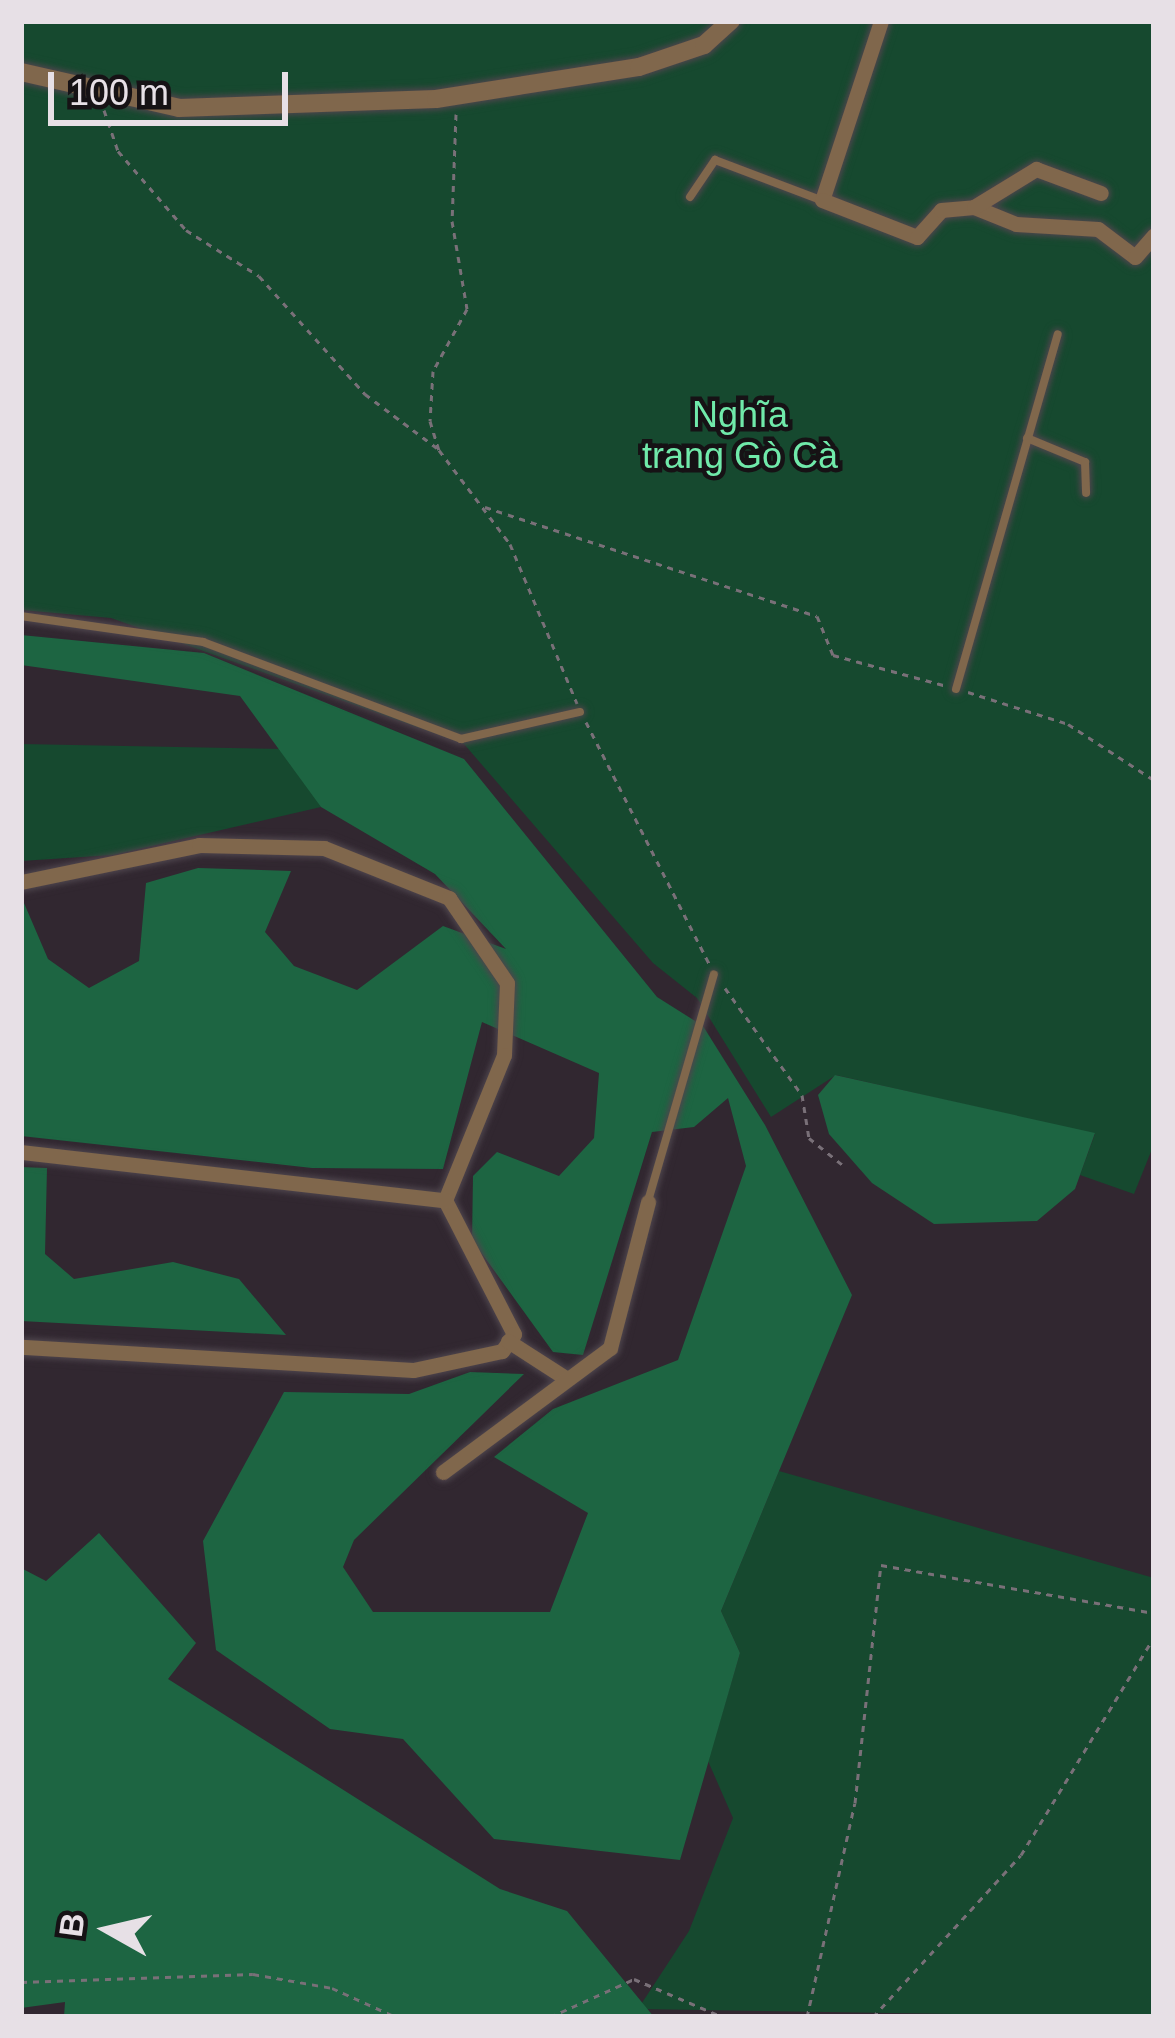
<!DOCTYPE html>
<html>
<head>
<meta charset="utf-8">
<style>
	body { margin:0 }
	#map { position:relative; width:1175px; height:2038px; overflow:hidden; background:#312730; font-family:Helvetica,sans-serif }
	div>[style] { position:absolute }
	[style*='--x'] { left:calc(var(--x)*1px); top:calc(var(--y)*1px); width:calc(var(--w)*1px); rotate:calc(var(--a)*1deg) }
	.green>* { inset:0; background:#16492f }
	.forest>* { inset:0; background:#1d6542 }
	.path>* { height:3px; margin-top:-1.5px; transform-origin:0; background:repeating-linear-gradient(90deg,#797078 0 6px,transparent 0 12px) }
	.roads { filter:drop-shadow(0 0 3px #4e454d) drop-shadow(0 0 3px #4e454d) }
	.service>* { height:8px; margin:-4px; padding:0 4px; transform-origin:4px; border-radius:4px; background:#80674c }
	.minor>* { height:15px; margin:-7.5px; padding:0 7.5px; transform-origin:7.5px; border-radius:7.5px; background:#80674c }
	.tertiary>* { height:18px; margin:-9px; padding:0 9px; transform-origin:9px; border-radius:9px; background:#80674c }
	span { translate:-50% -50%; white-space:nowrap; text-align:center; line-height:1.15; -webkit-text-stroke:9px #161215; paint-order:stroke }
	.park-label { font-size:36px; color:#70eaaa }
	.frame { position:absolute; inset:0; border:24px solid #e7e0e6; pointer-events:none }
	.north { position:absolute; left:48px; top:1870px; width:120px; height:120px; -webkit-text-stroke:9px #161215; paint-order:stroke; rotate:278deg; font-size:33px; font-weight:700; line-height:48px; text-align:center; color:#e7e0e6 }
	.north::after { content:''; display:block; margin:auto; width:42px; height:54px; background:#e7e0e6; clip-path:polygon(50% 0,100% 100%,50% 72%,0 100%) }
	.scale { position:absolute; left:48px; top:72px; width:240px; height:54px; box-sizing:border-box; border:6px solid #e7e0e6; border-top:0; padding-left:15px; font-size:36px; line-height:42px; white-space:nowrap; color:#e7e0e6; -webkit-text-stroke:9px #161215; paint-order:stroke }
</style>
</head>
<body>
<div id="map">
	<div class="green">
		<i style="clip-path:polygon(21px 21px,1154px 21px,1154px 1144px,1134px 1194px,1080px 1175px,1095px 1134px,836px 1075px,771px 1117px,697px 998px,653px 963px,464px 744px,111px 618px,21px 610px)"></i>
		<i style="clip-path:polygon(21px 744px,286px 749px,321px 807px,113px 855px,21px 861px)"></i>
		<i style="clip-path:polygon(779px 1471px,1154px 1578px,1154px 2017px,638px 2009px,689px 1931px,733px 1818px,708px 1761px,740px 1653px,721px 1611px)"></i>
	</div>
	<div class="forest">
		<i style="clip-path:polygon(21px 635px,204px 653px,464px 759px,657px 997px,703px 1026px,765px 1125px,852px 1295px,721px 1611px,740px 1653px,680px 1860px,494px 1839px,403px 1739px,330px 1729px,216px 1650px,203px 1541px,284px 1392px,409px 1394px,470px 1372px,524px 1374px,354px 1540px,343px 1567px,373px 1612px,550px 1612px,588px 1513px,494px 1457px,553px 1409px,678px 1360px,746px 1166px,728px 1098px,694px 1127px,652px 1132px,583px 1355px,553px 1352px,472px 1240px,473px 1176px,497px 1152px,559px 1176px,594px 1138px,599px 1073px,482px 1022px,443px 1169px,312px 1168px,21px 1136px,21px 896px,48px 959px,89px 988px,139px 961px,146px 883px,198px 868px,291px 871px,265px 932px,294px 966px,357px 990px,443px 926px,506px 949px,435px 874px,321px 807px,240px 696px,21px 665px)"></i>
		<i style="clip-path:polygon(835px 1075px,1095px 1133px,1075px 1189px,1037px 1221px,934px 1224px,872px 1183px,829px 1134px,818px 1095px)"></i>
		<i style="clip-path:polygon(21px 1167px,47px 1168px,45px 1254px,74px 1279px,173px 1262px,239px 1279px,286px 1335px,21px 1321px)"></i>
		<i style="clip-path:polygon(99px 1533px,196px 1643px,168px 1679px,500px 1889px,567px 1911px,654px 2017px,64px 2017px,65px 2002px,21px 2008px,21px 1568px,46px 1581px)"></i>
	</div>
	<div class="path">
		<i style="--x:104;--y:110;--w:43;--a:71.1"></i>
		<i style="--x:118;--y:151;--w:104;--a:49.3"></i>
		<i style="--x:186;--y:230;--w:86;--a:32.2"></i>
		<i style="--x:259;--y:276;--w:159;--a:48.1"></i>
		<i style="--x:365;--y:394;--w:90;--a:36.9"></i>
		<i style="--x:456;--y:114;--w:107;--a:92.1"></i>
		<i style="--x:452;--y:221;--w:89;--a:80.3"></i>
		<i style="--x:467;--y:309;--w:71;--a:118.7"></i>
		<i style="--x:433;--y:371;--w:50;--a:93.4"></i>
		<i style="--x:430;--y:421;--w:30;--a:73"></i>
		<i style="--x:439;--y:450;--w:118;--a:52.9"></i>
		<i style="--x:510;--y:544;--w:173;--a:67.2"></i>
		<i style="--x:485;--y:507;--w:349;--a:18.2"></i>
		<i style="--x:817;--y:616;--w:42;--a:67.7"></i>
		<i style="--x:833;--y:655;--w:118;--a:15.2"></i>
		<i style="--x:968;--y:692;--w:105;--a:17.7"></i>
		<i style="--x:1068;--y:724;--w:103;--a:33.1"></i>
		<i style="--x:586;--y:722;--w:273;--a:63"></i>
		<i style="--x:725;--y:988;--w:132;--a:54.3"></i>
		<i style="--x:802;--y:1095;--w:44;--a:80.8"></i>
		<i style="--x:809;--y:1138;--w:45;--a:38.7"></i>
		<i style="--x:21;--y:1982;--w:232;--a:-2"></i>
		<i style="--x:253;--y:1974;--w:80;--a:10"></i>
		<i style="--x:332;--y:1988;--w:70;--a:24.4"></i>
		<i style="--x:550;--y:2017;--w:92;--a:-24.3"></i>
		<i style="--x:634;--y:1979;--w:97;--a:23.1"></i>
		<i style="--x:807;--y:2017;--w:219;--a:-77.4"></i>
		<i style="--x:855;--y:1803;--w:239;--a:-83.8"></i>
		<i style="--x:881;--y:1565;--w:277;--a:10"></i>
		<i style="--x:873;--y:2017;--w:219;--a:-47.6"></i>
		<i style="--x:1021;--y:1855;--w:255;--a:-58.6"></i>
	</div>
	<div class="roads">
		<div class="service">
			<i style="--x:690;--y:197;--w:45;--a:-56"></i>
			<i style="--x:715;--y:160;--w:113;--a:20.7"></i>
			<i style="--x:1027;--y:438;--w:63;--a:22.5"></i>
			<i style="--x:1085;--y:462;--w:31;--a:88"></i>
			<i style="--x:21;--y:616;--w:184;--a:8.1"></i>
			<i style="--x:203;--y:642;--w:276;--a:20.6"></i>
			<i style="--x:461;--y:739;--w:122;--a:-12.8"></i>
			<i style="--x:956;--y:689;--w:369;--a:-74"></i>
			<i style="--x:648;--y:1201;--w:236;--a:-73.8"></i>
		</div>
		<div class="minor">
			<i style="--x:881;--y:21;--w:188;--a:108.2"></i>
			<i style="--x:822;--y:200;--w:102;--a:21.3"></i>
			<i style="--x:917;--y:237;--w:36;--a:-48"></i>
			<i style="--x:941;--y:210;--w:33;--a:-5"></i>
			<i style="--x:974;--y:207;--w:45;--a:22"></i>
			<i style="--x:1016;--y:224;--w:82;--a:3.5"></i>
			<i style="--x:1098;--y:229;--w:46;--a:37.1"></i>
			<i style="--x:1135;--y:257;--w:29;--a:-49"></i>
			<i style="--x:974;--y:207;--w:73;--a:-31.5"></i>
			<i style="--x:1036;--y:169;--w:69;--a:20.3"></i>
			<i style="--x:21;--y:882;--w:182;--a:-11.7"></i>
			<i style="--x:199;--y:845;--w:125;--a:1.4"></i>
			<i style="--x:324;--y:848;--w:135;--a:21.8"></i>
			<i style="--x:449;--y:898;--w:103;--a:55.7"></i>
			<i style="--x:507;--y:983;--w:72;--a:92.4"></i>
			<i style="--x:504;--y:1055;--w:157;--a:112.1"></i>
			<i style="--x:445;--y:1200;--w:151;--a:62.8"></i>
			<i style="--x:514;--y:1334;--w:21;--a:125"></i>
			<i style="--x:502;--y:1351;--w:91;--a:167.9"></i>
			<i style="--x:413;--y:1370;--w:393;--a:-176.6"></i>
			<i style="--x:21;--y:1152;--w:427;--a:6.5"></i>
			<i style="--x:508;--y:1341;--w:70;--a:32.8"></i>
			<i style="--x:443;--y:1472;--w:208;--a:-36.6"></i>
			<i style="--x:610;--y:1348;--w:151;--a:-75.4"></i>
		</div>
		<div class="tertiary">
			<i style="--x:21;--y:72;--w:162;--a:12.8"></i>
			<i style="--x:179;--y:108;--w:257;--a:-2"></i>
			<i style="--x:436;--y:99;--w:206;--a:-9"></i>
			<i style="--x:639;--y:67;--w:69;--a:-18.7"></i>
			<i style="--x:704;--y:45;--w:36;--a:-42"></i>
		</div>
	</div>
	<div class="park-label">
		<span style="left:740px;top:435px">Nghĩa<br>trang Gò Cà</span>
	</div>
	<div class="frame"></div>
	<div class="north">B</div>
	<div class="scale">100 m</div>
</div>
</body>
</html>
